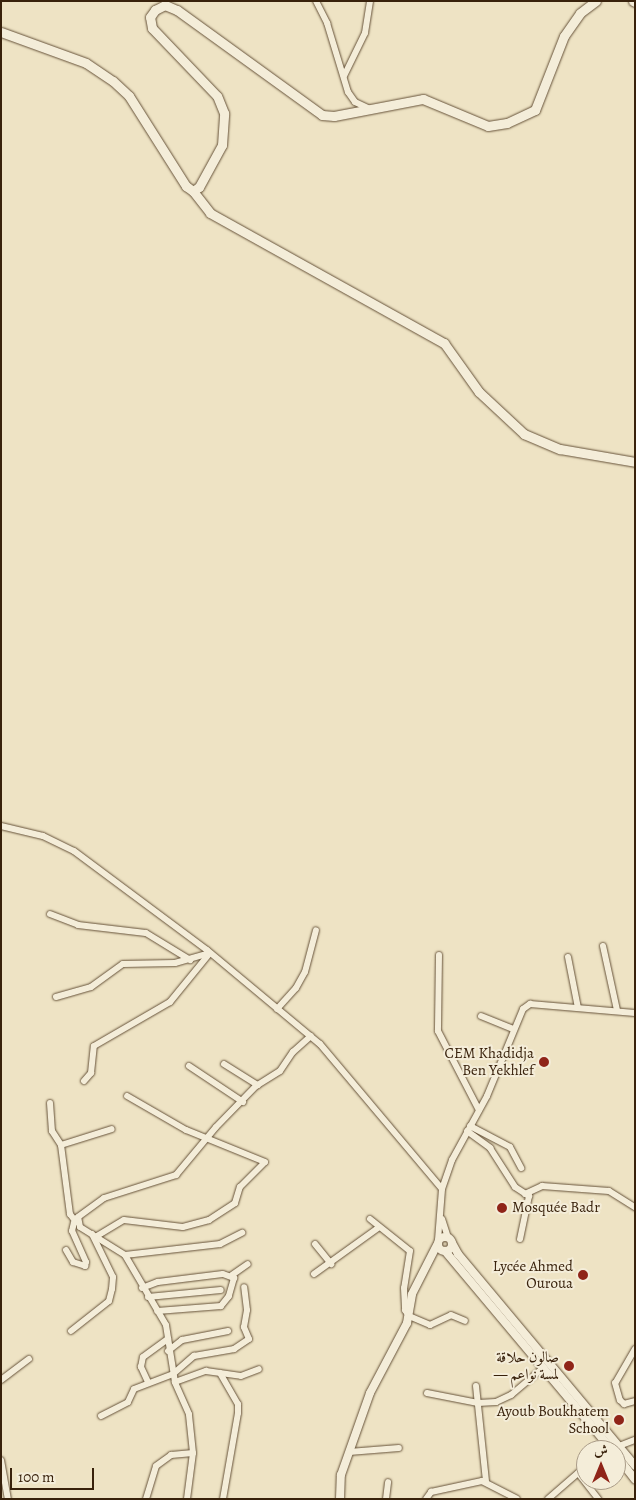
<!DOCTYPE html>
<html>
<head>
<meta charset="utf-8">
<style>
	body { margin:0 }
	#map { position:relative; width:636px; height:1500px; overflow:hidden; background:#eee3c4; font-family:Alegreya,Amiri,serif }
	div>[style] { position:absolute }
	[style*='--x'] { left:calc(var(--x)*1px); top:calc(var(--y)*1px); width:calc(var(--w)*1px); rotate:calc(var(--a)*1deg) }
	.roads { filter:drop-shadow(0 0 1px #665239) drop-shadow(0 0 1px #665239) }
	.minor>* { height:6px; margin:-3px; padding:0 3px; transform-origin:3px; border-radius:3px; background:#f4edd9 }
	.tertiary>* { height:8px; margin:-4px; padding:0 4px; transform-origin:4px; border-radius:4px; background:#f4edd9 }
	.tertiary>.ring { margin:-4px; padding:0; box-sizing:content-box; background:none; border:8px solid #f4edd9; border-radius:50% }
	.secondary>* { height:9px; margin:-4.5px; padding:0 4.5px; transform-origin:4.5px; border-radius:4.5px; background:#f4edd9 }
	.dots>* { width:14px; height:14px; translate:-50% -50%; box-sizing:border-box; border:2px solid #f4edd9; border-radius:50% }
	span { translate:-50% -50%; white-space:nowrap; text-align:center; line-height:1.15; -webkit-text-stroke:4px #f4edd9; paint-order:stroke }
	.poi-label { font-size:15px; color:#38210b }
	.right { translate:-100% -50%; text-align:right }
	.left { translate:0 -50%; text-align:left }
	.frame { position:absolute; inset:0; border:2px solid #38210b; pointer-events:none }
	.north { position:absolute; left:576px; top:1440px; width:50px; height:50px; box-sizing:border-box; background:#f4edd9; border:1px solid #a99b87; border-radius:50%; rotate:0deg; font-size:14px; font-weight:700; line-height:20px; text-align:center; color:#38210b }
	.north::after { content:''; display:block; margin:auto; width:18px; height:22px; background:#8f2418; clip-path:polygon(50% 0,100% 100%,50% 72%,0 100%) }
	.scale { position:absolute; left:10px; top:1468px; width:84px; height:22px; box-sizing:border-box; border:2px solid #38210b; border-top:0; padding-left:6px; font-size:15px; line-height:18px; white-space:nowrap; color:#38210b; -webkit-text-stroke:4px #f4edd9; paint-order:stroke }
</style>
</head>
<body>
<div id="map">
	<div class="roads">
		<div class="minor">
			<i style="--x:316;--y:1;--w:25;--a:63"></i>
			<i style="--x:327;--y:23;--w:72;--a:73.1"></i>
			<i style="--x:348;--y:92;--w:12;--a:55"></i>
			<i style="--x:355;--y:102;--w:17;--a:25"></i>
			<i style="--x:344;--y:76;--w:48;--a:-64"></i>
			<i style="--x:365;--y:33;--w:32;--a:-81"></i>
			<i style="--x:1;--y:826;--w:43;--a:13.4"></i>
			<i style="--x:43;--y:836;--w:34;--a:26"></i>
			<i style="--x:74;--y:851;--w:166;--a:36.7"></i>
			<i style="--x:207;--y:950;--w:147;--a:39.8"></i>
			<i style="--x:320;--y:1044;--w:189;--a:49.9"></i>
			<i style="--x:50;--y:914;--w:30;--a:21"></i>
			<i style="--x:78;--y:925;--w:68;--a:6.7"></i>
			<i style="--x:146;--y:933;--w:52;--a:31.5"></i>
			<i style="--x:603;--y:946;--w:66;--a:77.7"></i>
			<i style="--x:439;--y:955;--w:76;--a:90.8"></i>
			<i style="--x:438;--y:1031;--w:89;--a:62.6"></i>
			<i style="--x:568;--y:957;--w:52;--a:78.9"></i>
			<i style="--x:56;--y:997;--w:36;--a:-16"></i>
			<i style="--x:91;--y:987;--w:39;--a:-36"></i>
			<i style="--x:123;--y:964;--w:52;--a:-1.1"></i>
			<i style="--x:175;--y:963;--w:33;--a:-16"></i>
			<i style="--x:277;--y:1009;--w:28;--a:-48"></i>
			<i style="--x:296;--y:988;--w:18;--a:-61"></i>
			<i style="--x:305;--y:972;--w:43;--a:-75.3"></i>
			<i style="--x:481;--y:1016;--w:35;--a:22"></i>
			<i style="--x:224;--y:1064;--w:40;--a:32"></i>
			<i style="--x:189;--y:1066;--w:65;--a:33.7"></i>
			<i style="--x:84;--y:1081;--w:11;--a:-49"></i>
			<i style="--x:91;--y:1073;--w:27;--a:-84"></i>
			<i style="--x:94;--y:1046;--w:88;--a:-30.1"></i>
			<i style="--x:170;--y:1002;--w:63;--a:-50.8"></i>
			<i style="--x:50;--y:1103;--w:28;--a:86"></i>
			<i style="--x:52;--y:1131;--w:17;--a:57"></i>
			<i style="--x:61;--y:1145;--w:70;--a:82.6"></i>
			<i style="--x:70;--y:1214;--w:10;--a:53"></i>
			<i style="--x:470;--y:1126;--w:45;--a:27.7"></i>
			<i style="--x:510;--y:1147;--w:24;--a:62"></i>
			<i style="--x:467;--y:1131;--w:29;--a:36"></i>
			<i style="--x:490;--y:1148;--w:46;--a:57.3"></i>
			<i style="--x:515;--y:1187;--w:17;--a:33"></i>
			<i style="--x:529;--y:1196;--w:44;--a:101.8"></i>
			<i style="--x:61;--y:1145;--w:53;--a:-17.4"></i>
			<i style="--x:525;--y:1194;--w:19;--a:-25"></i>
			<i style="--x:542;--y:1186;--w:67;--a:4.3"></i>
			<i style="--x:609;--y:1191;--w:31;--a:32"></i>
			<i style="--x:370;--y:1219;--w:51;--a:38.7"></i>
			<i style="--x:410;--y:1251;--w:37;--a:99"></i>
			<i style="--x:404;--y:1288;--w:22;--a:87"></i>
			<i style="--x:405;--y:1310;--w:7;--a:56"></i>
			<i style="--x:409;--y:1316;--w:23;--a:23"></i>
			<i style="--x:430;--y:1325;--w:23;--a:-25"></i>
			<i style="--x:451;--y:1315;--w:15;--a:23"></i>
			<i style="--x:442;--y:1219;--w:19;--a:72"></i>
			<i style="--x:97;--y:1236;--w:31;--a:-31"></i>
			<i style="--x:124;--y:1220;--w:59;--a:6.8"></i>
			<i style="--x:183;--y:1227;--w:27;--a:-15"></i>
			<i style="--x:209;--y:1220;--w:31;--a:-33"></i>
			<i style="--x:235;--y:1203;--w:17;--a:-73"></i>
			<i style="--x:240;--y:1187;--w:35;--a:-45"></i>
			<i style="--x:265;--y:1162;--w:85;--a:-157.9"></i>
			<i style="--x:186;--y:1130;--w:68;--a:-150"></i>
			<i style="--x:438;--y:1240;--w:51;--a:-85.5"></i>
			<i style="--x:442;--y:1189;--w:31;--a:-71"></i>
			<i style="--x:452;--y:1160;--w:73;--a:-61.3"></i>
			<i style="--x:487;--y:1096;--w:94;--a:-67.5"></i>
			<i style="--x:523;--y:1009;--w:9;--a:-36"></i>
			<i style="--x:530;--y:1004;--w:105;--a:4.9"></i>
			<i style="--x:315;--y:1244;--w:26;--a:51"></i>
			<i style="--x:66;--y:1250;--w:14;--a:60"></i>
			<i style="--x:73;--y:1262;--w:13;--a:18"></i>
			<i style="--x:85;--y:1266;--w:4;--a:-76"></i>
			<i style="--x:86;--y:1262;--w:34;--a:-114"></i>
			<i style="--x:72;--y:1231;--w:9;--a:-77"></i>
			<i style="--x:125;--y:1255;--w:96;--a:-6.6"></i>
			<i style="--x:220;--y:1244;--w:25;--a:-27"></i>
			<i style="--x:314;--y:1274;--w:79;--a:-35.7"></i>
			<i style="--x:232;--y:1275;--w:19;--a:-35"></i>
			<i style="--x:142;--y:1288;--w:17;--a:-21"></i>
			<i style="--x:158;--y:1282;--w:65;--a:-7"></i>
			<i style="--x:223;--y:1274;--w:12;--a:20"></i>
			<i style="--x:234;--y:1278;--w:19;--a:106"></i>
			<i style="--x:229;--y:1296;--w:13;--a:129"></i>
			<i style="--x:221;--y:1306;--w:64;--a:175.5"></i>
			<i style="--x:148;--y:1297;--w:73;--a:-5.5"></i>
			<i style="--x:71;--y:1331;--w:48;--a:-38.3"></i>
			<i style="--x:109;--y:1301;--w:12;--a:-76"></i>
			<i style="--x:112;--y:1289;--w:12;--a:-85"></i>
			<i style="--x:113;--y:1277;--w:48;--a:-116"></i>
			<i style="--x:635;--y:1349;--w:39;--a:120"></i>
			<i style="--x:615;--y:1383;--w:18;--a:74"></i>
			<i style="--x:620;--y:1400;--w:6;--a:45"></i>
			<i style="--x:624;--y:1404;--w:11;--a:-15"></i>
			<i style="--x:168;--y:1351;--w:18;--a:-38"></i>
			<i style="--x:182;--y:1340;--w:47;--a:-11.1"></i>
			<i style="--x:220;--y:1373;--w:36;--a:60"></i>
			<i style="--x:238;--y:1404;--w:9;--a:90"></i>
			<i style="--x:238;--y:1413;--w:87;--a:99.9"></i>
			<i style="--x:1;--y:1380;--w:35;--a:-37"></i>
			<i style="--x:148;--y:1382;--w:17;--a:-115"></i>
			<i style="--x:141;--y:1367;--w:10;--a:-79"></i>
			<i style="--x:143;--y:1357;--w:31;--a:-36"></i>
			<i style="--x:175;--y:1382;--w:33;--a:-20"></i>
			<i style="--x:206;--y:1371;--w:35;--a:8"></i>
			<i style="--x:241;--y:1376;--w:19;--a:-21"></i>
			<i style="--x:476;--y:1386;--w:96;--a:84"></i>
			<i style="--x:427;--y:1393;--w:52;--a:11.1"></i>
			<i style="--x:478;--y:1403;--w:18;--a:-3"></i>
			<i style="--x:496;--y:1402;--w:17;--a:-25"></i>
			<i style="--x:511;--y:1395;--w:43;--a:-40.3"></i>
			<i style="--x:101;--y:1416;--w:30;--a:-27"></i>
			<i style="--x:128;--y:1402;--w:14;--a:-65"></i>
			<i style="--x:134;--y:1389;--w:42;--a:-21"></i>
			<i style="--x:173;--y:1374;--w:28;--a:-41"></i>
			<i style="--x:194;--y:1356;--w:41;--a:-9.9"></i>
			<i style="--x:234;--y:1349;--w:18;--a:-34"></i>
			<i style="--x:249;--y:1339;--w:13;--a:-113"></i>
			<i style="--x:244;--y:1327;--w:17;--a:-80"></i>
			<i style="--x:247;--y:1310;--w:23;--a:-97"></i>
			<i style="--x:619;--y:1446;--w:17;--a:-21"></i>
			<i style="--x:349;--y:1452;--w:50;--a:-4.6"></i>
			<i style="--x:1;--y:1460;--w:40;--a:80"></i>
			<i style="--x:578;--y:1473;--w:33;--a:52"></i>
			<i style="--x:146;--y:1499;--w:34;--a:-73"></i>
			<i style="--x:156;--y:1466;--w:19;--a:-36"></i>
			<i style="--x:171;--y:1455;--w:22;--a:-5"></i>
			<i style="--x:187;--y:1499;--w:46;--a:-82.6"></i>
			<i style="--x:193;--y:1453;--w:39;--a:-96"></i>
			<i style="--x:189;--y:1414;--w:35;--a:-114"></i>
			<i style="--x:175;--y:1382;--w:58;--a:-99"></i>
			<i style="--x:166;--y:1325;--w:81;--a:-120.4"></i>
			<i style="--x:125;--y:1255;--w:53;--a:-148.1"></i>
			<i style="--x:80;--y:1227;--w:10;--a:-101"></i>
			<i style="--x:78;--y:1217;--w:32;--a:-36"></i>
			<i style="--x:104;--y:1198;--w:76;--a:-17.7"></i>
			<i style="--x:176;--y:1175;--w:62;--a:-50.2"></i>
			<i style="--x:216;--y:1127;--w:57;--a:-45.7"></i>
			<i style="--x:256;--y:1086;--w:28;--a:-32"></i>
			<i style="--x:280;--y:1071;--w:23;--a:-56"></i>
			<i style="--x:293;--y:1052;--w:24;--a:-42"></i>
			<i style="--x:386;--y:1499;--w:17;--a:-83"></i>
			<i style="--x:426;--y:1499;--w:9;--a:-54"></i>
			<i style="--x:431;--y:1492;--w:52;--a:-12.2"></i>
			<i style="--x:482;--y:1481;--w:39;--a:27"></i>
			<i style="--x:548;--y:1499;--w:50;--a:-41"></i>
		</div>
		<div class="tertiary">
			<i class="ring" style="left:438px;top:1237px;width:6px;height:6px"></i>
			<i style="--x:452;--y:1243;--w:13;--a:61"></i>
			<i style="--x:458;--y:1254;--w:276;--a:50.1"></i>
			<i style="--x:445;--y:1251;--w:260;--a:50"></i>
			<i style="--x:616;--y:1455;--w:31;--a:52"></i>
			<i style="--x:340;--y:1499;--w:24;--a:-88"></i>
			<i style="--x:341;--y:1475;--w:87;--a:-70.5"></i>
			<i style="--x:370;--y:1393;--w:79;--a:-62.1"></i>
			<i style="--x:407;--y:1323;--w:29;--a:-80"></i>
			<i style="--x:412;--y:1294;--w:55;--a:-63"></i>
		</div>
		<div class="secondary">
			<i style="--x:633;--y:1;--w:2;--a:27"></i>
			<i style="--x:1;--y:32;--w:90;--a:20"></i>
			<i style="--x:86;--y:63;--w:32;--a:34"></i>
			<i style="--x:113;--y:81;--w:22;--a:43"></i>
			<i style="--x:129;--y:96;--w:107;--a:57.7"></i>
			<i style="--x:186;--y:186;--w:9;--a:36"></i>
			<i style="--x:193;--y:191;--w:7;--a:-34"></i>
			<i style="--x:199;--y:187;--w:48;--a:-61.3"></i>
			<i style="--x:222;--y:145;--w:32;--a:-86"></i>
			<i style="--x:224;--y:113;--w:18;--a:-112"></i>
			<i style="--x:217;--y:96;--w:94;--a:-133.7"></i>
			<i style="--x:152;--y:28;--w:11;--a:-100"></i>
			<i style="--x:150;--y:17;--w:9;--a:-54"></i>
			<i style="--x:155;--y:10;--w:11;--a:-27"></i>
			<i style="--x:165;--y:5;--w:13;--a:23"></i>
			<i style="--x:177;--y:10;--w:179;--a:35.9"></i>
			<i style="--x:322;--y:115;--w:12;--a:5"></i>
			<i style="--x:334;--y:116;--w:91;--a:-10.8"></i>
			<i style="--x:423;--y:99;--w:70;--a:22.6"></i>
			<i style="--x:488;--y:126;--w:19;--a:-9"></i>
			<i style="--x:507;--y:123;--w:31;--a:-25"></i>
			<i style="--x:535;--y:110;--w:79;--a:-68.6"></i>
			<i style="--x:564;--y:36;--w:28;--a:-55"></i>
			<i style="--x:580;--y:13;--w:20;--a:-37"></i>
			<i style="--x:193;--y:191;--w:28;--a:52"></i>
			<i style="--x:210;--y:213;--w:268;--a:29.1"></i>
			<i style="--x:444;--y:343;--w:60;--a:54.5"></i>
			<i style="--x:479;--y:392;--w:62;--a:43"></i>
			<i style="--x:524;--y:434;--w:39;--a:23"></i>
			<i style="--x:560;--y:449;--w:76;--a:9.8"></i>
		</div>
	</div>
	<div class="dots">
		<i style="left:544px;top:1062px;background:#8f2418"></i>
		<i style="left:502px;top:1208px;background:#8f2418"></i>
		<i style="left:583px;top:1275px;background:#8f2418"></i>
		<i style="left:569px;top:1366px;background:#8f2418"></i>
		<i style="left:619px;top:1420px;background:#8f2418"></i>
	</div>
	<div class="poi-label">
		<span class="right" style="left:534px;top:1062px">CEM Khadidja<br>Ben Yekhlef</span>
		<span class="left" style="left:512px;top:1208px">Mosquée Badr</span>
		<span class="right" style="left:573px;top:1275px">Lycée Ahmed<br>Ouroua</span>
		<span class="right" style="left:559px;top:1366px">صالون حلاقة<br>— لمسة نواعم</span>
		<span class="right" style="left:609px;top:1420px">Ayoub Boukhatem<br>School</span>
	</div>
	<div class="frame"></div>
	<div class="north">ش</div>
	<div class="scale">100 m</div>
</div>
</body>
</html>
